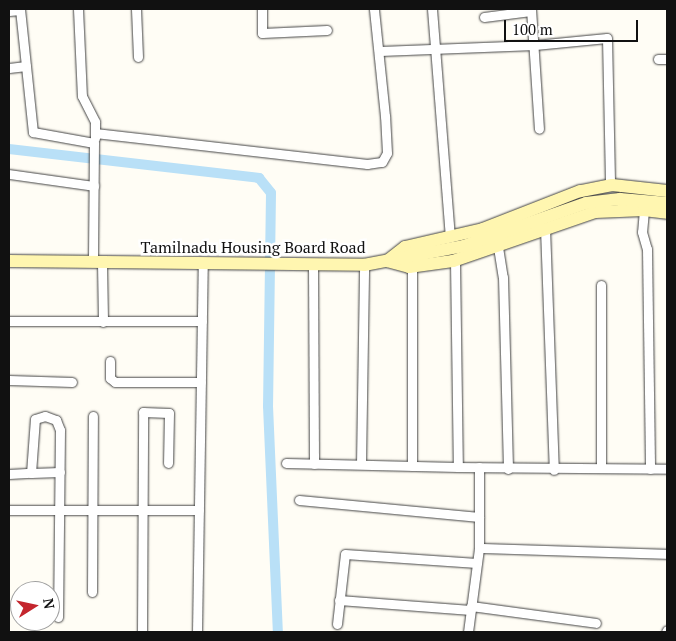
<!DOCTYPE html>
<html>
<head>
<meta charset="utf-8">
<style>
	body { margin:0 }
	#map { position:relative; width:676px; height:641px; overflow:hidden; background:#fffdf5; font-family:"PT Serif",serif }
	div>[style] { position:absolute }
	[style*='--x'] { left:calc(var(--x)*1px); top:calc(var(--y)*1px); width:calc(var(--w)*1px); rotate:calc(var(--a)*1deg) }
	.canal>* { height:10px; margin:-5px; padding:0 5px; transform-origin:5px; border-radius:5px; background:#b9e0f7 }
	.roads { filter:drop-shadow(0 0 1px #444) drop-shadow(0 0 1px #444) }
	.street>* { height:9px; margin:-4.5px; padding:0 4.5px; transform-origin:4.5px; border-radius:4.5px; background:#fff }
	.secondary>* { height:12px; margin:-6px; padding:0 6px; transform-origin:6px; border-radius:6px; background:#fff6b0 }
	span { translate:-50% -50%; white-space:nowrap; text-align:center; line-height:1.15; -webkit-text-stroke:5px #fff; paint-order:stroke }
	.street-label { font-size:16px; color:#111 }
	.frame { position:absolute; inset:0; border:10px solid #111; pointer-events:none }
	.north { position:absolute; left:10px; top:581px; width:50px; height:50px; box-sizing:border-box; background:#fff; border:1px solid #a0a0a0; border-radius:50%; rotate:80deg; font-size:14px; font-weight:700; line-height:20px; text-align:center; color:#111 }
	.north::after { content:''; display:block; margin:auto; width:18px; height:22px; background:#c4262e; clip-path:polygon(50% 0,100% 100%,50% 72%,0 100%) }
	.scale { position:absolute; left:504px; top:20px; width:134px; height:22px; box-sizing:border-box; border:2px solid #111; border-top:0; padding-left:6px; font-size:15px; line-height:18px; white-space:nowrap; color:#111; -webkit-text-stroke:4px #fff; paint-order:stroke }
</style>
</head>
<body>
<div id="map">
	<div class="canal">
		<i style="--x:9;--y:149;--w:252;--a:6.6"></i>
		<i style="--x:259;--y:178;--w:19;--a:51"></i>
		<i style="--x:271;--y:193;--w:213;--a:90.8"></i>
		<i style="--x:268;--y:406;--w:226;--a:87.5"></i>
	</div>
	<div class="roads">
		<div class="street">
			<i style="--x:20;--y:9;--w:124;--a:84"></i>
			<i style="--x:33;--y:132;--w:62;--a:10.2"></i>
			<i style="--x:94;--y:143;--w:119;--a:90.5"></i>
			<i style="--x:78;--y:9;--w:87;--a:87.4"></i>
			<i style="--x:82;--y:96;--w:29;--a:63"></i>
			<i style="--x:95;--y:122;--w:16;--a:90"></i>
			<i style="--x:136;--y:9;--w:48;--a:87.6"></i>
			<i style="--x:262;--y:9;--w:24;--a:90"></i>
			<i style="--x:262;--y:33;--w:65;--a:-2.6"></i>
			<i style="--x:432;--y:9;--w:229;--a:85.5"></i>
			<i style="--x:531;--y:9;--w:120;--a:86.2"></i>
			<i style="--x:9;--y:11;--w:11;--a:-5"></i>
			<i style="--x:484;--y:17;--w:47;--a:-7.3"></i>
			<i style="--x:380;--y:51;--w:155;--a:-2.2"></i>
			<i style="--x:535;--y:45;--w:72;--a:-5.6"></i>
			<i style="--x:607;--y:38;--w:148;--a:88.8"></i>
			<i style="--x:658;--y:59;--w:9;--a:0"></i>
			<i style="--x:9;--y:68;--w:17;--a:-7"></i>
			<i style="--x:95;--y:133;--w:274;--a:6.5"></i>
			<i style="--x:367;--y:164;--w:15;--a:-8"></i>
			<i style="--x:382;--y:162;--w:10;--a:-61"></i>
			<i style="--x:387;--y:153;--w:37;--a:-93"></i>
			<i style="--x:385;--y:116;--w:108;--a:-95.9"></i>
			<i style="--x:9;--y:174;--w:86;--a:8"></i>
			<i style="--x:644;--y:210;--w:22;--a:95"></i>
			<i style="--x:642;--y:232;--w:18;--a:74"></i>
			<i style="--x:647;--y:249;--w:220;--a:89.2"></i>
			<i style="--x:545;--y:228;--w:242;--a:87.9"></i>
			<i style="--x:498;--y:247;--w:30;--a:81"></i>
			<i style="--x:503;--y:277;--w:192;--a:88.5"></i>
			<i style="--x:455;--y:261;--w:206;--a:89.2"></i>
			<i style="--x:458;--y:467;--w:209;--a:0.5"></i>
			<i style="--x:102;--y:263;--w:59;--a:89"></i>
			<i style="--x:313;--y:265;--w:199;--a:89.7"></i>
			<i style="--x:9;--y:321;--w:193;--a:0"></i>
			<i style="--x:110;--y:361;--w:17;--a:90"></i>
			<i style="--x:110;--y:378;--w:6;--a:39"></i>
			<i style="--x:115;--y:382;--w:86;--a:0"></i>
			<i style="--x:9;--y:380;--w:63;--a:1.8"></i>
			<i style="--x:286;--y:463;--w:172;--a:1.3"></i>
			<i style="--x:361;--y:464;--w:199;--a:-89.1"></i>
			<i style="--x:412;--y:466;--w:199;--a:-90"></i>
			<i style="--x:601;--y:468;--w:183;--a:-90"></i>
			<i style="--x:31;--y:473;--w:29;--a:-2"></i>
			<i style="--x:9;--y:474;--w:22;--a:-3"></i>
			<i style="--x:31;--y:473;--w:54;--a:-85.8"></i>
			<i style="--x:35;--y:419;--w:10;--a:-17"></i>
			<i style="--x:45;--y:416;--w:12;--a:20"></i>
			<i style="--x:56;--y:420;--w:11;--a:68"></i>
			<i style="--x:60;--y:430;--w:187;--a:90.6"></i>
			<i style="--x:299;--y:500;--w:181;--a:5.4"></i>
			<i style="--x:9;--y:510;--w:190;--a:0"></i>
			<i style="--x:479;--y:548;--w:188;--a:1.8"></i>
			<i style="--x:92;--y:592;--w:176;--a:-89.7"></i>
			<i style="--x:339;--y:600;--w:132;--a:4.3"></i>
			<i style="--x:471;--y:606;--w:126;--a:7.7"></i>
			<i style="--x:337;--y:624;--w:70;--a:-83.5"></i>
			<i style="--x:345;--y:554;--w:132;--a:3.9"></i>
			<i style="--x:142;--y:632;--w:220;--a:-89.7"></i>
			<i style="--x:143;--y:412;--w:26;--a:2"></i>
			<i style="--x:169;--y:413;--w:50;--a:91.1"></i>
			<i style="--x:197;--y:632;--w:369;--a:-89.1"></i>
			<i style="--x:468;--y:632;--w:85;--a:-82.5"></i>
			<i style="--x:479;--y:548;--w:81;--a:-90"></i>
			<i style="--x:666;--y:632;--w:2;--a:-63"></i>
		</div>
		<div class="secondary">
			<i style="--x:667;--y:191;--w:55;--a:-173.8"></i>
			<i style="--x:612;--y:185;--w:33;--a:169"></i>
			<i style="--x:580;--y:191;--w:104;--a:158.6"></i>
			<i style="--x:483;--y:229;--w:80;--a:167"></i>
			<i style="--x:405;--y:247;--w:23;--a:142"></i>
			<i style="--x:387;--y:261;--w:23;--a:15"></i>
			<i style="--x:409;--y:267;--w:44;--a:-7.8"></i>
			<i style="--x:453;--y:261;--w:150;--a:-19"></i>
			<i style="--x:595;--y:212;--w:49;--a:-2.3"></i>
			<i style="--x:644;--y:210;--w:23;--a:7"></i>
			<i style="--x:9;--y:261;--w:355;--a:0.6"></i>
			<i style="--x:364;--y:265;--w:102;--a:-10.8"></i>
			<i style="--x:464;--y:246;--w:129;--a:-19.4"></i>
			<i style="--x:586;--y:203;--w:34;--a:-7"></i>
			<i style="--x:620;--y:199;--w:47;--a:4.9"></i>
		</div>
	</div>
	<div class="street-label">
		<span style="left:253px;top:247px">Tamilnadu Housing Board Road</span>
	</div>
	<div class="frame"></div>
	<div class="north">N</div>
	<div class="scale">100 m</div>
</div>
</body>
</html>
